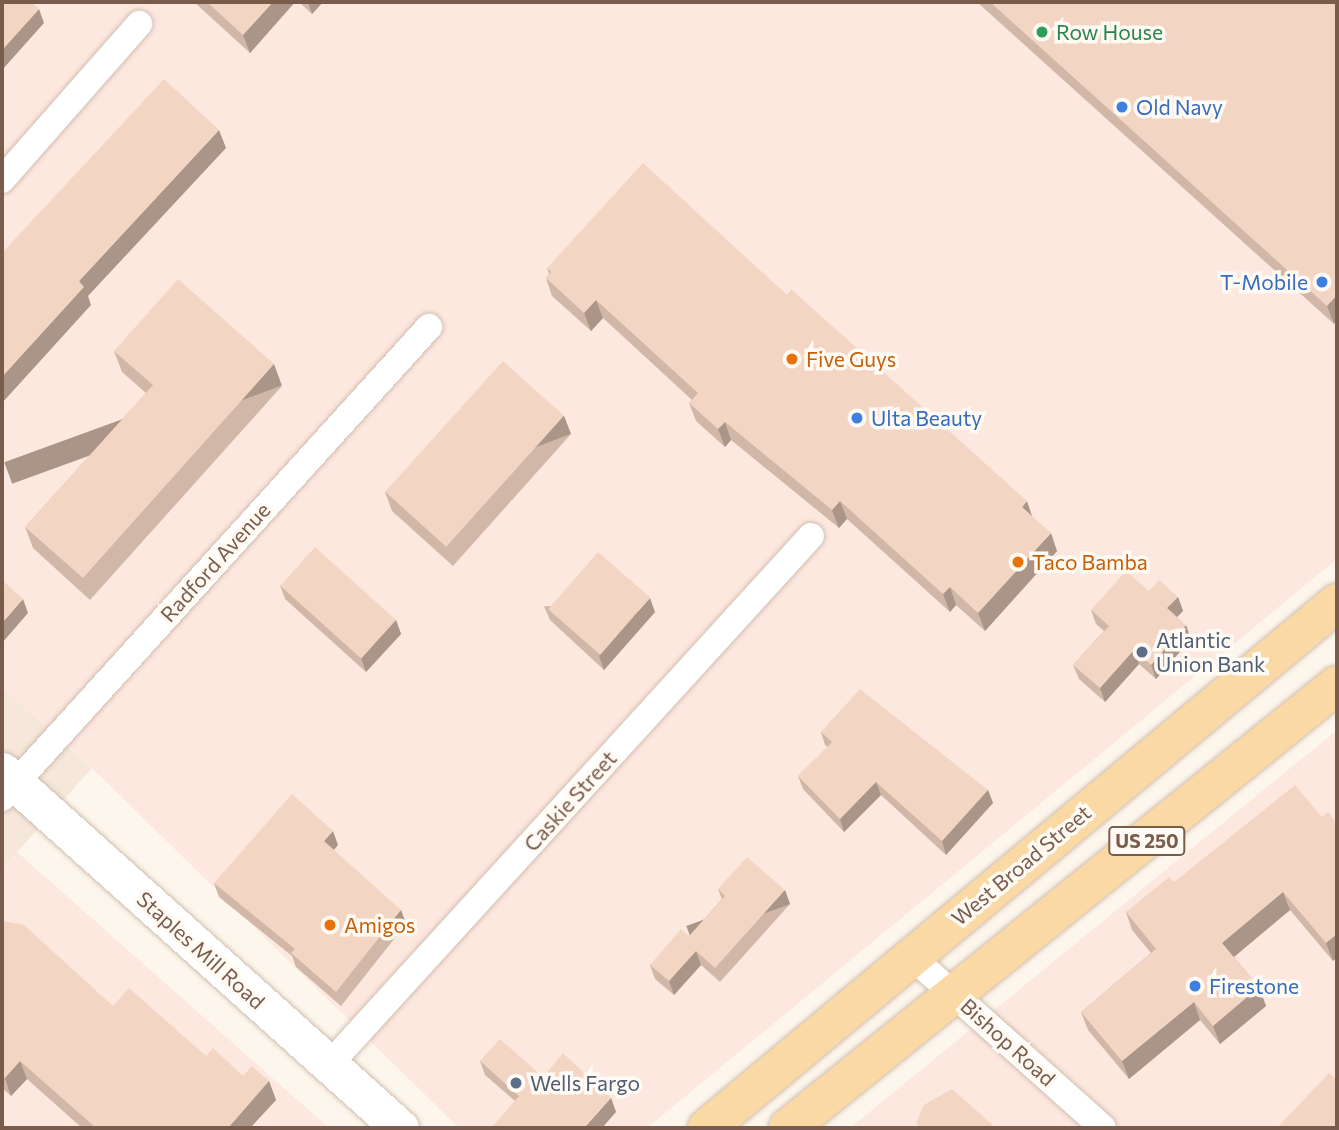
<!DOCTYPE html>
<html>
<head>
<meta charset="utf-8">
<style>
	body { margin:0 }
	#map { position:relative; width:1339px; height:1130px; overflow:hidden; background:#fdf6ec; font-family:Commissioner,sans-serif }
	div>[style] { position:absolute }
	[style*='--x'] { left:calc(var(--x)*1px); top:calc(var(--y)*1px); width:calc(var(--w)*1px); rotate:calc(var(--a)*1deg) }
	.residential>* { inset:0; background:#f5e8da }
	.commercial>* { inset:0; background:#fde8e0 }
	.roads { filter:drop-shadow(0 0 2px #d1beb0) drop-shadow(0 0 2px #d1beb0) }
	.street>* { height:26px; margin:-13px; padding:0 13px; transform-origin:13px; border-radius:13px; background:#fff }
	.secondary>* { height:37px; margin:-18.5px; padding:0 18.5px; transform-origin:18.5px; border-radius:18.5px; background:#fff }
	.primary>* { height:38px; margin:-19px; padding:0 19px; transform-origin:19px; border-radius:19px; background:#fbd9a5 }
	.wall>* { inset:0; background:#d1b7a8 }
	.shaded-wall>* { inset:0; background:#aa9588; transform-origin:0 0 }
	.building>* { inset:0; background:#f3d5c3; transform-origin:0 0 }
	.dots>* { width:19px; height:19px; translate:-50% -50%; box-sizing:border-box; border:4px solid #fffaf3; border-radius:50% }
	span { translate:-50% -50%; white-space:nowrap; text-align:center; line-height:1.15; -webkit-text-stroke:7px #fffaf3; paint-order:stroke }
	.shield-label span { padding:2px 5px; background:#fffaf3; border:2px solid; border-radius:5px; -webkit-text-stroke-width:0 }
	.shield-label { font-size:19px; color:#7a5c4d; font-weight:700 }
	.leisure-label { font-size:21px; color:#27864d }
	.left { translate:0 -50%; text-align:left }
	.shop-label { font-size:21px; color:#366cbe }
	.right { translate:-100% -50%; text-align:right }
	.food-label { font-size:21px; color:#c56008 }
	.street-label { font-size:21px; color:#7a5c4d }
	.service-label { font-size:21px; color:#4e5e75 }
	.frame { position:absolute; inset:0; border:4px solid #7a5c4d; pointer-events:none }
</style>
</head>
<body>
<div id="map">
	<div class="residential">
		<i style="clip-path:polygon(2px 687px,92px 768px,2px 869px)"></i>
	</div>
	<div class="commercial">
		<i style="clip-path:polygon(2px 2px,1337px 2px,1337px 559px,647px 1128px,459px 1128px,92px 768px,2px 687px)"></i>
		<i style="clip-path:polygon(1337px 730px,1337px 1128px,850px 1128px)"></i>
		<i style="clip-path:polygon(17px 852px,329px 1128px,2px 1128px,2px 869px)"></i>
	</div>
	<div class="roads">
		<div class="street">
			<i style="--x:2;--y:180;--w:208;--a:-48.7"></i>
			<i style="--x:2;--y:798;--w:636;--a:-47.81"></i>
			<i style="--x:912;--y:957;--w:256;--a:41.8"></i>
			<i style="--x:328;--y:1066;--w:717;--a:-47.66"></i>
		</div>
		<div class="secondary">
			<i style="--x:2;--y:771;--w:535;--a:41.89"></i>
		</div>
		<div class="primary">
			<i style="--x:707;--y:1128;--w:820;--a:-39.81"></i>
			<i style="--x:788;--y:1128;--w:705;--a:-38.9"></i>
		</div>
	</div>
	<div class="wall">
		<i style="clip-path:polygon(194px 2px,295px 2px,250px 53px)"></i>
		<i style="clip-path:polygon(299px 2px,323px 2px,312px 14px)"></i>
		<i style="clip-path:polygon(977px 2px,1337px 2px,1334px 324px)"></i>
		<i style="clip-path:polygon(547px 268px,787px 295px,1032px 516px,1057px 551px,985px 631px,956px 605px,950px 612px,847px 519px,839px 528px,731px 440px,725px 447px,696px 421px,689px 403px,692px 400px,603px 318px,591px 331px,552px 296px,546px 278px,549px 274px)"></i>
		<i style="clip-path:polygon(114px 351px,282px 386px,90px 600px,33px 548px,25px 527px,146px 393px,122px 372px)"></i>
		<i style="clip-path:polygon(564px 416px,571px 434px,453px 566px,392px 511px,385px 492px)"></i>
		<i style="clip-path:polygon(280px 585px,396px 620px,401px 634px,366px 672px,285px 599px)"></i>
		<i style="clip-path:polygon(1149px 591px,1178px 597px,1183px 611px,1177px 617px,1191px 639px,1156px 679px,1139px 664px,1105px 702px,1079px 679px,1073px 665px,1104px 631px,1096px 624px,1091px 610px)"></i>
		<i style="clip-path:polygon(544px 606px,655px 612px,604px 670px,550px 620px)"></i>
		<i style="clip-path:polygon(821px 732px,988px 790px,993px 803px,946px 855px,881px 795px,844px 832px,803px 789px,798px 776px,828px 747px,825px 745px)"></i>
		<i style="clip-path:polygon(1322px 817px,1337px 823px,1337px 957px,1333px 961px,1290px 910px,1234px 957px,1259px 987px,1266px 1006px,1220px 1044px,1200px 1020px,1129px 1079px,1088px 1030px,1081px 1012px,1151px 953px,1132px 930px,1126px 912px,1174px 882px)"></i>
		<i style="clip-path:polygon(338px 845px,334px 850px,406px 924px,341px 1006px,296px 967px,292px 956px,219px 897px,214px 883px)"></i>
		<i style="clip-path:polygon(718px 889px,790px 904px,720px 982px,701px 965px,674px 995px,655px 979px,650px 965px,689px 936px,722px 899px)"></i>
		<i style="clip-path:polygon(2px 923px,113px 1006px,243px 1076px,269px 1081px,276px 1100px,250px 1128px,82px 1128px,27px 1079px,11px 1096px,2px 1088px)"></i>
		<i style="clip-path:polygon(480px 1061px,543px 1077px,611px 1098px,616px 1112px,515px 1101px,485px 1075px)"></i>
	</div>
	<div class="shaded-wall">
		<i style="clip-path:polygon(273px 2px,295px 2px,250px 53px,243px 35px)"></i>
		<i style="clip-path:polygon(308px 2px,323px 2px,312px 14px)"></i>
		<i style="clip-path:polygon(39px 9px,44px 23px,2px 70px,2px 50px)"></i>
		<i style="clip-path:polygon(219px 130px,226px 148px,88px 296px,91px 305px,2px 403px,2px 377px,79px 281px)"></i>
		<i style="clip-path:polygon(1337px 295px,1337px 320px,1334px 324px,1327px 306px)"></i>
		<i style="clip-path:polygon(596px 300px,603px 318px,591px 331px,584px 313px)"></i>
		<i style="left:274px;top:364px;width:23px;height:287px;rotate:70deg"></i>
		<i style="left:564px;top:416px;width:19px;height:177px;rotate:69deg"></i>
		<i style="clip-path:polygon(725px 422px,731px 440px,725px 447px,718px 429px)"></i>
		<i style="clip-path:polygon(840px 501px,847px 519px,839px 528px,832px 510px)"></i>
		<i style="clip-path:polygon(1027px 501px,1033px 519px,1022px 507px)"></i>
		<i style="clip-path:polygon(1051px 533px,1057px 551px,985px 631px,978px 613px)"></i>
		<i style="clip-path:polygon(950px 587px,956px 605px,950px 612px,943px 594px)"></i>
		<i style="clip-path:polygon(1178px 597px,1183px 611px,1172px 622px,1167px 608px)"></i>
		<i style="clip-path:polygon(650px 598px,655px 612px,604px 670px,599px 656px)"></i>
		<i style="clip-path:polygon(23px 599px,28px 613px,2px 643px,2px 623px)"></i>
		<i style="clip-path:polygon(396px 620px,401px 634px,366px 672px,361px 658px)"></i>
		<i style="clip-path:polygon(1186px 625px,1191px 639px,1156px 679px,1151px 665px)"></i>
		<i style="clip-path:polygon(1134px 650px,1139px 664px,1105px 702px,1100px 688px)"></i>
		<i style="clip-path:polygon(876px 782px,881px 795px,844px 832px,840px 819px)"></i>
		<i style="clip-path:polygon(988px 790px,993px 803px,946px 855px,942px 841px)"></i>
		<i style="clip-path:polygon(333px 831px,338px 845px,329px 855px,324px 841px)"></i>
		<i style="left:785px;top:890px;width:15px;height:105px;rotate:70deg"></i>
		<i style="clip-path:polygon(1283px 892px,1290px 910px,1229px 961px,1222px 943px)"></i>
		<i style="left:401px;top:910px;width:15px;height:105px;rotate:70deg"></i>
		<i style="clip-path:polygon(1337px 934px,1337px 957px,1333px 961px,1326px 943px)"></i>
		<i style="clip-path:polygon(696px 951px,701px 965px,674px 995px,669px 981px)"></i>
		<i style="clip-path:polygon(1259px 987px,1266px 1006px,1220px 1044px,1213px 1026px)"></i>
		<i style="clip-path:polygon(1194px 1002px,1200px 1020px,1129px 1079px,1122px 1061px)"></i>
		<i style="clip-path:polygon(20px 1061px,27px 1079px,11px 1096px,5px 1078px)"></i>
		<i style="clip-path:polygon(269px 1081px,276px 1100px,250px 1128px,228px 1128px)"></i>
		<i style="clip-path:polygon(611px 1098px,616px 1112px,602px 1128px,584px 1128px)"></i>
	</div>
	<div class="building">
		<i style="clip-path:polygon(2px 2px,31px 2px,39px 9px,2px 50px)"></i>
		<i style="clip-path:polygon(207px 2px,273px 2px,243px 35px)"></i>
		<i style="clip-path:polygon(990px 2px,1337px 2px,1337px 295px,1327px 306px)"></i>
		<i style="clip-path:polygon(164px 79px,219px 130px,79px 281px,84px 287px,2px 377px,2px 253px)"></i>
		<i style="clip-path:polygon(643px 163px,787px 295px,791px 289px,1027px 501px,1022px 507px,1051px 533px,978px 613px,950px 587px,943px 594px,840px 501px,832px 510px,725px 422px,718px 429px,689px 403px,698px 393px,596px 300px,584px 313px,546px 278px,551px 272px,547px 268px)"></i>
		<i style="clip-path:polygon(178px 279px,274px 364px,83px 578px,25px 527px,153px 385px,114px 351px)"></i>
		<i style="left:503px;top:361px;width:82px;height:176px;rotate:42deg"></i>
		<i style="left:315px;top:547px;width:109px;height:52px;rotate:42deg"></i>
		<i style="left:598px;top:552px;width:69px;height:76px;rotate:41deg"></i>
		<i style="clip-path:polygon(1126px 571px,1149px 591px,1159px 580px,1178px 597px,1167px 608px,1186px 625px,1151px 665px,1134px 650px,1100px 688px,1073px 665px,1109px 626px,1091px 610px)"></i>
		<i style="clip-path:polygon(2px 580px,23px 599px,2px 623px)"></i>
		<i style="clip-path:polygon(860px 689px,988px 790px,942px 841px,876px 782px,840px 819px,798px 776px,832px 742px,821px 732px)"></i>
		<i style="clip-path:polygon(1295px 785px,1322px 817px,1328px 812px,1337px 823px,1337px 934px,1326px 943px,1283px 892px,1222px 943px,1259px 987px,1213px 1026px,1194px 1002px,1122px 1061px,1081px 1012px,1156px 949px,1126px 912px,1169px 877px,1174px 882px)"></i>
		<i style="clip-path:polygon(292px 794px,333px 831px,324px 841px,401px 910px,336px 992px,291px 953px,295px 949px,214px 883px)"></i>
		<i style="clip-path:polygon(747px 857px,785px 890px,715px 968px,696px 951px,669px 981px,650px 965px,681px 929px,689px 936px,725px 896px,718px 889px)"></i>
		<i style="clip-path:polygon(3px 921px,24px 925px,113px 1006px,129px 988px,206px 1056px,213px 1048px,243px 1076px,252px 1066px,269px 1081px,228px 1128px,96px 1128px,20px 1061px,5px 1078px,2px 1076px,2px 923px)"></i>
		<i style="clip-path:polygon(500px 1039px,543px 1077px,563px 1053px,611px 1098px,584px 1128px,493px 1128px,492px 1127px,519px 1096px,480px 1061px)"></i>
		<i style="clip-path:polygon(1329px 1073px,1337px 1080px,1337px 1128px,1277px 1128px)"></i>
		<i style="clip-path:polygon(952px 1089px,996px 1128px,920px 1128px,916px 1123px,924px 1105px)"></i>
	</div>
	<div class="dots">
		<i style="left:1042px;top:32px;background:#2e9e5b"></i>
		<i style="left:1122px;top:107px;background:#3f7fe0"></i>
		<i style="left:1322px;top:282px;background:#3f7fe0"></i>
		<i style="left:792px;top:359px;background:#e8710a"></i>
		<i style="left:857px;top:418px;background:#3f7fe0"></i>
		<i style="left:1018px;top:562px;background:#e8710a"></i>
		<i style="left:1142px;top:652px;background:#5c6f8a"></i>
		<i style="left:330px;top:925px;background:#e8710a"></i>
		<i style="left:1195px;top:986px;background:#3f7fe0"></i>
		<i style="left:516px;top:1083px;background:#5c6f8a"></i>
	</div>
	<div class="shield-label">
		<span style="left:1147px;top:841px">US 250</span>
	</div>
	<div class="leisure-label">
		<span class="left" style="left:1056px;top:32px">Row House</span>
	</div>
	<div class="shop-label">
		<span class="left" style="left:1136px;top:107px">Old Navy</span>
		<span class="right" style="left:1308px;top:282px">T-Mobile</span>
		<span class="left" style="left:871px;top:418px">Ulta Beauty</span>
		<span class="left" style="left:1209px;top:986px">Firestone</span>
	</div>
	<div class="food-label">
		<span class="left" style="left:806px;top:359px">Five Guys</span>
		<span class="left" style="left:1032px;top:562px">Taco Bamba</span>
		<span class="left" style="left:344px;top:925px">Amigos</span>
	</div>
	<div class="street-label">
		<span style="left:215px;top:562px;rotate:-48deg">Radford Avenue</span>
		<span style="left:570px;top:801px;rotate:-48deg">Caskie Street</span>
		<span style="left:1021px;top:865px;rotate:-40deg">West Broad Street</span>
		<span style="left:201px;top:950px;rotate:42deg">Staples Mill Road</span>
		<span style="left:1008px;top:1042px;rotate:42deg">Bishop Road</span>
	</div>
	<div class="service-label">
		<span class="left" style="left:1156px;top:652px">Atlantic<br>Union Bank</span>
		<span class="left" style="left:530px;top:1083px">Wells Fargo</span>
	</div>
	<div class="frame"></div>
</div>
</body>
</html>
